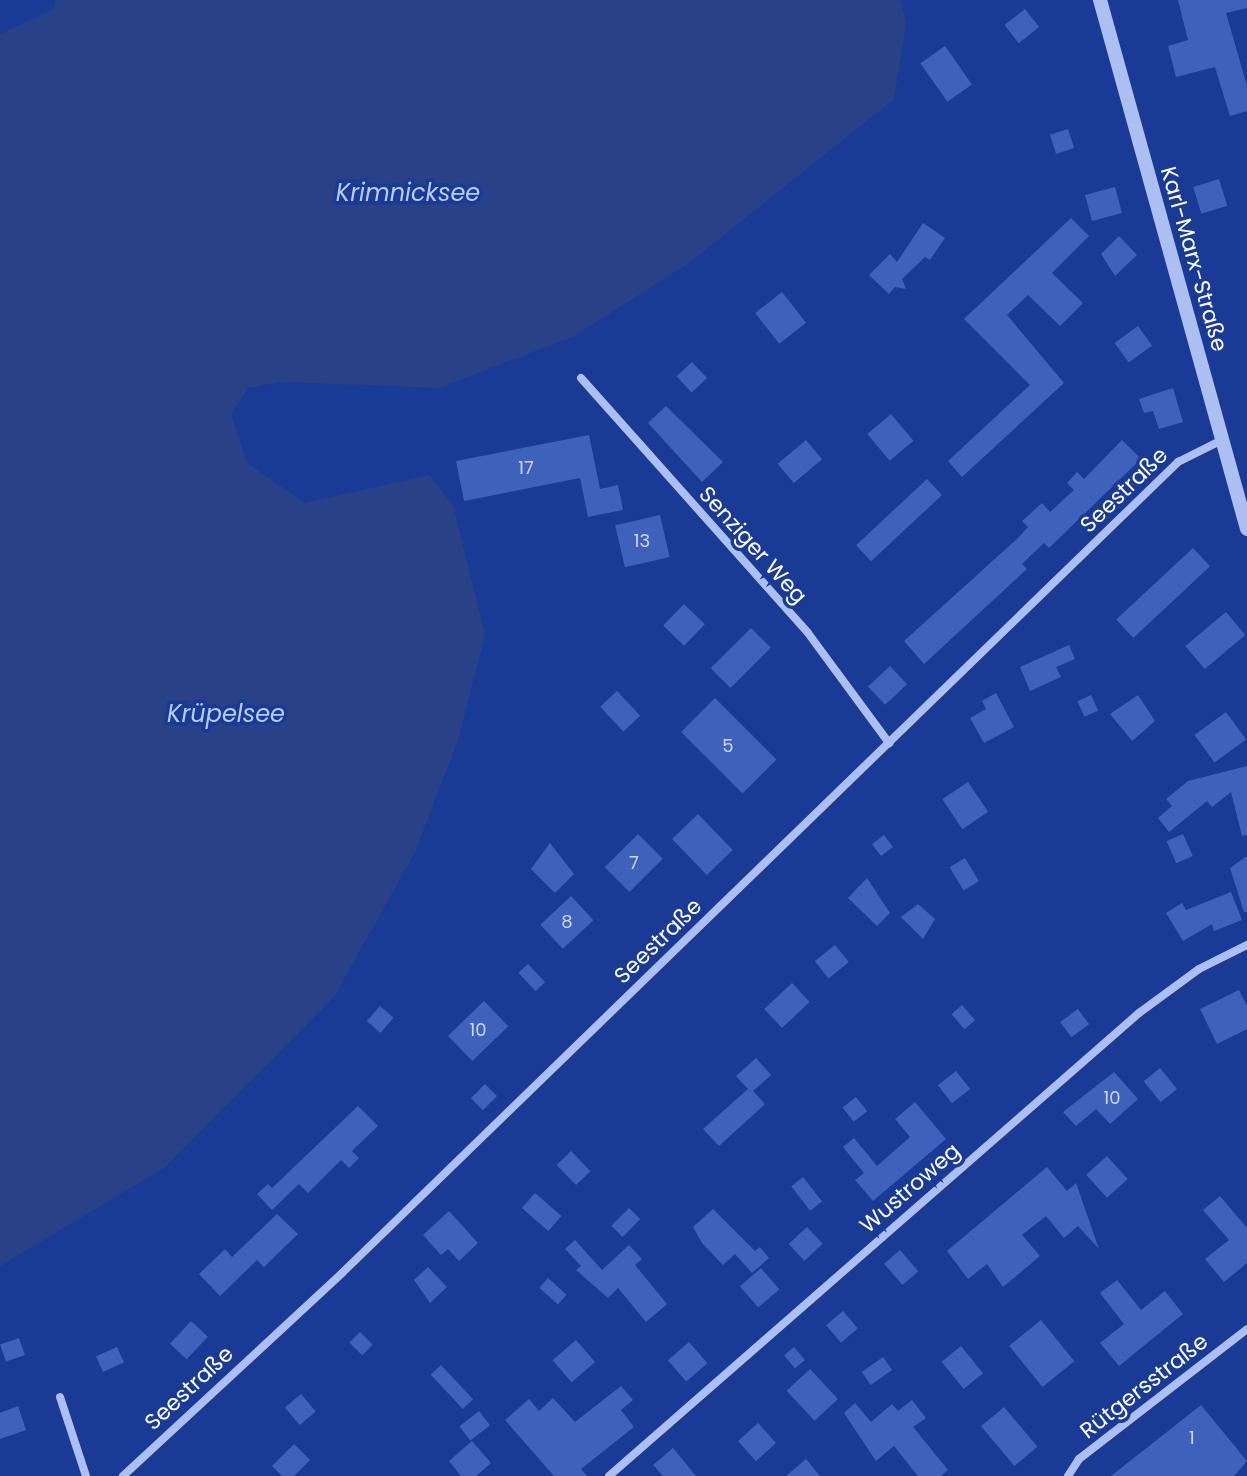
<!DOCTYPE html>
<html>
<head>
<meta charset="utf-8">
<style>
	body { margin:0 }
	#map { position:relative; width:1247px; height:1476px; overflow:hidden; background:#193b96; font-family:Poppins,sans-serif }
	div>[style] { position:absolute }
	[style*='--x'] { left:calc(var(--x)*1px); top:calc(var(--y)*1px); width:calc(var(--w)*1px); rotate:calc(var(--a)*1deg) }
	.water>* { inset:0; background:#294186 }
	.building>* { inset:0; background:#3e61bc; transform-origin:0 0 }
	.minor>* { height:8px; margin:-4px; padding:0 4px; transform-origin:4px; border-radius:4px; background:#acbff0 }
	.tertiary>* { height:14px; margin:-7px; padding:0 7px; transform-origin:7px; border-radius:7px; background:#acbff0 }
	span { translate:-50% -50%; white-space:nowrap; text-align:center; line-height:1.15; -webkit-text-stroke:7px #193b96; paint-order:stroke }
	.number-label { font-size:18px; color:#cfd8ee }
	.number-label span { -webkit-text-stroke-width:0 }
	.street-label { font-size:22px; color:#fff }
	.water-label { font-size:24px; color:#b9cbf7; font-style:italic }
</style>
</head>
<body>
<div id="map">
	<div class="water">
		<i style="clip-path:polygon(56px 0,901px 0,906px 24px,894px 99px,689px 263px,574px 336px,440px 388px,280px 382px,248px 388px,231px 415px,247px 463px,305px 503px,429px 475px,453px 505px,485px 635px,458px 740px,415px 852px,334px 997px,164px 1168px,0 1266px,0 34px,52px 10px)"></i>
	</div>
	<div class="building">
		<i style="clip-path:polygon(1178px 0,1247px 0,1247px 8px,1226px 13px,1247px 86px,1247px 111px,1230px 116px,1215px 67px,1176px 77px,1168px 46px,1188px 40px)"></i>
		<i style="left:1025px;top:9px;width:23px;height:26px;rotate:52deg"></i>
		<i style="left:945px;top:46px;width:47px;height:30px;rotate:55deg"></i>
		<i style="left:1068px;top:129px;width:20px;height:19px;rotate:72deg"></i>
		<i style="left:1219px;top:179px;width:28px;height:27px;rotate:73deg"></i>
		<i style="left:1115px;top:187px;width:27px;height:31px;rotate:75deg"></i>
		<i style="clip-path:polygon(1071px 218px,1089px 236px,1052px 273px,1083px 303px,1060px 326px,1028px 295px,1007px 315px,1064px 383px,962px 477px,948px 461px,1030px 385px,964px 319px)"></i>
		<i style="clip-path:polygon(923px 223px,945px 238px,930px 260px,925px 257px,902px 279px,906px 289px,895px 287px,889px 294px,869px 275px,890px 254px,897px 262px)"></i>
		<i style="clip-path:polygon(1119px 236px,1137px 255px,1115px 276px,1101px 254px)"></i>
		<i style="left:782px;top:292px;width:39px;height:34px;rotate:52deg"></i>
		<i style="left:1138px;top:326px;width:24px;height:29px;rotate:54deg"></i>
		<i style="left:692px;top:362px;width:22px;height:21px;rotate:47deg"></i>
		<i style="clip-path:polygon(1173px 388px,1183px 422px,1159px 429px,1153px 411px,1144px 413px,1139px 399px)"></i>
		<i style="clip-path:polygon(666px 406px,723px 462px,702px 482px,648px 423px)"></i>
		<i style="left:891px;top:414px;width:35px;height:31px;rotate:50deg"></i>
		<i style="clip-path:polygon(589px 435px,600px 489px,618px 485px,623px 510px,588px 517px,580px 478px,464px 501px,456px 461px)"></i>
		<i style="left:806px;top:440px;width:25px;height:37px;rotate:50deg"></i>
		<i style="clip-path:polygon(1122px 440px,1141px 459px,1049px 548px,1044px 543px,1022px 564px,1027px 569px,924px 664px,904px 641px,1019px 537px,1028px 527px,1022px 521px,1042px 503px,1050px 512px,1074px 490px,1067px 483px,1077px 472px,1084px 479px)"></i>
		<i style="left:927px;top:479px;width:22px;height:97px;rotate:47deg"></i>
		<i style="left:660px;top:515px;width:43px;height:46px;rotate:77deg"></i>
		<i style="left:1193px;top:548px;width:25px;height:105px;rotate:47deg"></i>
		<i style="left:684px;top:604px;width:29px;height:30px;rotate:44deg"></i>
		<i style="left:1226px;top:612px;width:30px;height:53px;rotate:50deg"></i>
		<i style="left:751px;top:628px;width:28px;height:57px;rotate:45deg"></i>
		<i style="clip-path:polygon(1069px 645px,1075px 659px,1056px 667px,1061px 677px,1030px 691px,1020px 667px)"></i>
		<i style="left:890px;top:666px;width:25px;height:30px;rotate:47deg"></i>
		<i style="left:617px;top:691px;width:34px;height:23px;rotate:47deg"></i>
		<i style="clip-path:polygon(996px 693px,1014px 727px,984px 743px,970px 718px,986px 709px,982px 701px)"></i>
		<i style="left:1091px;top:695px;width:17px;height:15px;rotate:65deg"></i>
		<i style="clip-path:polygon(1138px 695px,1155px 721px,1132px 741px,1110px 714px)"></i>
		<i style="left:715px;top:698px;width:87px;height:48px;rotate:45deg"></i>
		<i style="left:1226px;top:712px;width:34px;height:39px;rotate:54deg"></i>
		<i style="clip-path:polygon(1247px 766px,1247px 835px,1242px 836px,1231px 792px,1212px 807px,1207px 801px,1169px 832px,1158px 818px,1172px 806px,1166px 799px,1188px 781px)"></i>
		<i style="left:968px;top:782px;width:36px;height:31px;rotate:56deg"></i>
		<i style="left:698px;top:814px;width:50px;height:36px;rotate:46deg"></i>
		<i style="left:638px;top:834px;width:35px;height:47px;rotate:45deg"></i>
		<i style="left:1183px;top:834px;width:24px;height:18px;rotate:66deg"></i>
		<i style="left:884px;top:835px;width:15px;height:15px;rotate:53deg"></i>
		<i style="clip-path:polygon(550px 843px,574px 874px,555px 893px,531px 869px)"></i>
		<i style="clip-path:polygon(1247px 856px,1247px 912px,1244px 912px,1230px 868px)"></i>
		<i style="left:965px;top:858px;width:27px;height:18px;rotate:59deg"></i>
		<i style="clip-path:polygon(867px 878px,890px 913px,877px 926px,848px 898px)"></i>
		<i style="clip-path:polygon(1231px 892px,1242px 920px,1214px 931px,1212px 924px,1183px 941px,1166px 913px,1182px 903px,1186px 910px)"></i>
		<i style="left:571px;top:896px;width:33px;height:42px;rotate:47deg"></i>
		<i style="clip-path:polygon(918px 904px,935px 919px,923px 939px,901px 917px)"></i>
		<i style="left:835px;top:945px;width:22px;height:26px;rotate:51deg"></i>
		<i style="left:528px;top:964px;width:25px;height:13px;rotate:47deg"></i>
		<i style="left:792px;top:983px;width:26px;height:38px;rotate:47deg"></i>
		<i style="clip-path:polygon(1239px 990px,1247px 1006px,1247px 1029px,1217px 1044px,1200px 1009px)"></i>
		<i style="left:484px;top:1001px;width:35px;height:50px;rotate:46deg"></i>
		<i style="left:962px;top:1005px;width:20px;height:14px;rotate:49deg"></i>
		<i style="left:380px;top:1006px;width:18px;height:20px;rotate:41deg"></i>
		<i style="left:1078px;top:1009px;width:19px;height:22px;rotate:54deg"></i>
		<i style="clip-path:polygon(756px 1058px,771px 1075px,753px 1091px,765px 1104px,719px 1146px,703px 1129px,748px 1089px,736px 1076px)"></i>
		<i style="left:1160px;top:1068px;width:27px;height:21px;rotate:51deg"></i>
		<i style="left:956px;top:1071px;width:23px;height:23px;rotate:52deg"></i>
		<i style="clip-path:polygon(1114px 1072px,1138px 1099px,1110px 1124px,1096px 1109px,1076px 1126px,1063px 1112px)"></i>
		<i style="left:485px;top:1084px;width:17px;height:20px;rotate:45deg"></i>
		<i style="left:856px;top:1097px;width:18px;height:17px;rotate:52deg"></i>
		<i style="clip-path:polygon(915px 1102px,946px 1139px,873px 1201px,855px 1180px,864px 1173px,843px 1147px,854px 1138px,877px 1166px,910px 1137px,895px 1119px)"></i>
		<i style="clip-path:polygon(358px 1106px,378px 1126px,352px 1151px,359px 1158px,349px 1168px,341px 1160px,308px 1193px,299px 1184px,272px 1210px,257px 1194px,268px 1184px,272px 1188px)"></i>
		<i style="left:571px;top:1151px;width:28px;height:20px;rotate:46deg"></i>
		<i style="left:1107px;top:1156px;width:31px;height:28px;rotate:48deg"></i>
		<i style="clip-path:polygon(1047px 1167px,1067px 1191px,1076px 1183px,1099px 1249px,1078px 1226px,1064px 1238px,1046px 1216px,1022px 1235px,1040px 1256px,1003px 1287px,987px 1264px,968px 1279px,947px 1251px)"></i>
		<i style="left:803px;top:1177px;width:31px;height:15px;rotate:52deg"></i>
		<i style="left:535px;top:1193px;width:35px;height:20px;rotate:41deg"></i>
		<i style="clip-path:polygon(1220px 1196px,1247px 1228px,1247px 1263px,1224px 1282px,1205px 1259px,1229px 1240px,1203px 1210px)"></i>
		<i style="left:629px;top:1208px;width:16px;height:25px;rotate:45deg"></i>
		<i style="clip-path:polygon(713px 1209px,755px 1251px,760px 1247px,769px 1258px,752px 1273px,735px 1254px,723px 1265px,702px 1243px,693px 1227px)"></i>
		<i style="clip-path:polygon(449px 1211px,478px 1243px,459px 1261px,448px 1249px,441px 1255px,423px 1235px)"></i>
		<i style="clip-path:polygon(277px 1214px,298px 1234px,264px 1267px,257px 1260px,220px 1296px,199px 1274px,225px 1249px,232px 1257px)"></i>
		<i style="left:807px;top:1227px;width:23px;height:25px;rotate:47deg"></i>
		<i style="clip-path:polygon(575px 1240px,602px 1270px,629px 1245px,642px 1259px,635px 1265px,667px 1304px,646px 1322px,618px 1288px,608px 1298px,576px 1270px,581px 1266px,565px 1249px)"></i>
		<i style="left:900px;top:1250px;width:28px;height:21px;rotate:49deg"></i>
		<i style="clip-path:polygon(428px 1267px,447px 1287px,430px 1303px,414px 1280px)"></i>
		<i style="left:761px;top:1268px;width:28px;height:28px;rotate:49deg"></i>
		<i style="left:548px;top:1278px;width:25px;height:13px;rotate:42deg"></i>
		<i style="clip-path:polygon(1117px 1280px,1141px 1310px,1165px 1291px,1183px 1314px,1119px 1366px,1100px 1343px,1124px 1324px,1100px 1293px)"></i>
		<i style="left:843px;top:1311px;width:23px;height:22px;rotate:50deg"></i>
		<i style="left:1041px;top:1320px;width:53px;height:41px;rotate:51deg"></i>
		<i style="left:191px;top:1321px;width:23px;height:31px;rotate:43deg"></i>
		<i style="left:360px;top:1332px;width:18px;height:15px;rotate:45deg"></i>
		<i style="left:19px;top:1338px;width:18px;height:20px;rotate:71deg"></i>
		<i style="left:576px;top:1340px;width:29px;height:31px;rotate:49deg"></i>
		<i style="left:689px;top:1342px;width:28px;height:28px;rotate:49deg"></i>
		<i style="left:961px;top:1346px;width:35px;height:25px;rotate:51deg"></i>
		<i style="left:117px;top:1347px;width:17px;height:23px;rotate:66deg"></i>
		<i style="left:794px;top:1347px;width:17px;height:13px;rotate:50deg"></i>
		<i style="left:883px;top:1357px;width:16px;height:26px;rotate:55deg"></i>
		<i style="left:441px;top:1365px;width:47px;height:14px;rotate:47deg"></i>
		<i style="left:810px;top:1369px;width:41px;height:32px;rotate:47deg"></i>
		<i style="clip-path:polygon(621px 1386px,633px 1400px,621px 1410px,634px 1427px,581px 1469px,587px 1476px,554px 1476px,505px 1420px,529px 1399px,539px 1411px,553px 1398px,575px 1422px)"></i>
		<i style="left:301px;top:1394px;width:23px;height:21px;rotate:50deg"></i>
		<i style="clip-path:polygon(912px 1400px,926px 1418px,913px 1427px,948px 1470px,941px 1476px,918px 1476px,894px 1446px,876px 1461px,844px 1413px,855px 1403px,871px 1422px,892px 1404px,898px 1411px)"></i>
		<i style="clip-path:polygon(1201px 1405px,1247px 1461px,1234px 1476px,1111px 1476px)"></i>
		<i style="clip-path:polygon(18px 1406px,26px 1430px,0 1439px,0 1413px)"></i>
		<i style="left:1004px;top:1407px;width:52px;height:30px;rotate:50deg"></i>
		<i style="left:479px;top:1411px;width:18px;height:25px;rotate:52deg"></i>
		<i style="left:758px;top:1423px;width:27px;height:27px;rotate:48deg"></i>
		<i style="clip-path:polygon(472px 1441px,491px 1463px,476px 1476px,461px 1476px,449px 1461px)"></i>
		<i style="clip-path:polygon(294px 1444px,310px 1460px,294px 1476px,282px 1476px,272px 1466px)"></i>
		<i style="clip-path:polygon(673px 1448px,696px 1476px,663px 1476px,653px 1465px)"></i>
		<i style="clip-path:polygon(806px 1459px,820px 1476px,786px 1476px)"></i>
	</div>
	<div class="minor">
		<i style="--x:581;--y:378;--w:341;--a:48.3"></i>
		<i style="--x:808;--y:633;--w:137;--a:53.6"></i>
		<i style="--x:60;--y:1397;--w:83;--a:71.8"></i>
		<i style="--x:123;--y:1476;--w:299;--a:-42.8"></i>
		<i style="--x:342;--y:1273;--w:1165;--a:-44.13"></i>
		<i style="--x:1178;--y:462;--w:49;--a:-26.6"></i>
		<i style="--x:609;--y:1476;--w:704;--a:-41.14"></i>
		<i style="--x:1139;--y:1013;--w:74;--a:-36.3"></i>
		<i style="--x:1199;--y:969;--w:54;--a:-26.6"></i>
		<i style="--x:1068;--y:1476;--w:20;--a:-57"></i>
		<i style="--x:1079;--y:1459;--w:212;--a:-37.7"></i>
	</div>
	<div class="tertiary">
		<i style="--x:1100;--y:0;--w:549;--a:74.47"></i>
	</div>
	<div class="number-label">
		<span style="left:526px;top:468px">17</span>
		<span style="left:642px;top:541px">13</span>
		<span style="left:728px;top:746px">5</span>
		<span style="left:634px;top:863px">7</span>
		<span style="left:567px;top:922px">8</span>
		<span style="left:478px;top:1030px">10</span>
		<span style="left:1112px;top:1098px">10</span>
		<span style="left:1192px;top:1438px">1</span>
	</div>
	<div class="street-label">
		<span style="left:1194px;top:259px;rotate:74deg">Karl-Marx-Straße</span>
		<span style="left:1124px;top:490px;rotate:-44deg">Seestraße</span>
		<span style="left:753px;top:545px;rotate:48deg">Senziger Weg</span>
		<span style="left:658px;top:941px;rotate:-44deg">Seestraße</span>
		<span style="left:910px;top:1188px;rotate:-41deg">Wustroweg</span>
		<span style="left:1144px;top:1386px;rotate:-38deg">Rütgersstraße</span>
		<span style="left:189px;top:1388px;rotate:-43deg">Seestraße</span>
	</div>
	<div class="water-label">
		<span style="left:408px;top:193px">Krimnicksee</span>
		<span style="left:226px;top:714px">Krüpelsee</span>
	</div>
</div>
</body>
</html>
